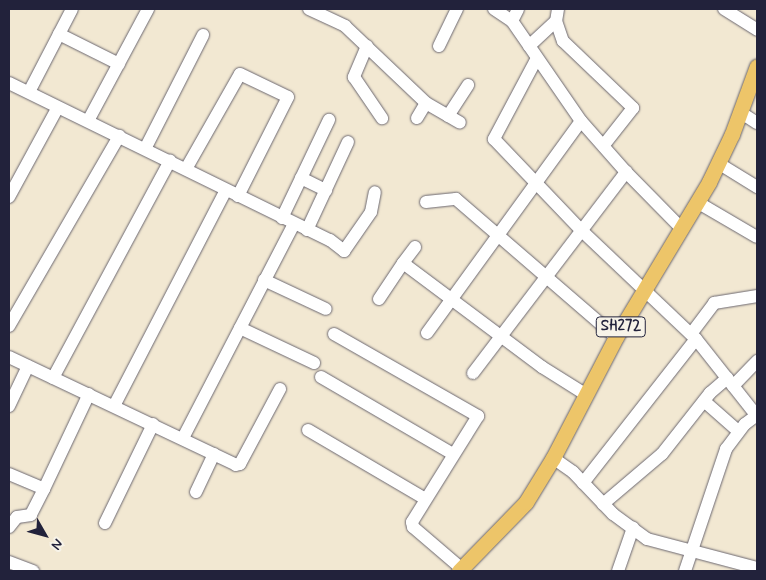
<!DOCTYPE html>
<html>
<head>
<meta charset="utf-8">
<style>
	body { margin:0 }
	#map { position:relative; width:766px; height:580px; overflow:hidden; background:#f2e8d2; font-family:Mynerve,sans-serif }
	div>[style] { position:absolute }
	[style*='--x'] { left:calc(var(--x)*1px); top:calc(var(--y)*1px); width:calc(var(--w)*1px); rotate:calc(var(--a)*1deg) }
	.roads { filter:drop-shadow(0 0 1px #6b6770) drop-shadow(0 0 1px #6b6770) }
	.minor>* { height:12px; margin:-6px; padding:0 6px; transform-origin:6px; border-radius:6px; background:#fff }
	.major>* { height:15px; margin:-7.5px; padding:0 7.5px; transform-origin:7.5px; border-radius:7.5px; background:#edc569 }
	span { translate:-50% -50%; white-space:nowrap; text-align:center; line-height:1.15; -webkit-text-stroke:4px #f7f3e8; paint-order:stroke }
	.shield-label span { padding:1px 4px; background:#f7f3e8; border:1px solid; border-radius:4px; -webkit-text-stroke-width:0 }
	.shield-label { font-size:15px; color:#22223b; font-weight:700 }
	.frame { position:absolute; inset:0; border:10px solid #22223b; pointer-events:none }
	.north { position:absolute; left:20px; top:510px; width:50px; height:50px; -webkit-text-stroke:4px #f7f3e8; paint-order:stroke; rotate:128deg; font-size:14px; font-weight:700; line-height:20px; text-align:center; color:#22223b }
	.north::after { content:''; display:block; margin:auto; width:18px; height:22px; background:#22223b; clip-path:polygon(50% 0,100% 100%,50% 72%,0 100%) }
</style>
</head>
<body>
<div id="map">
	<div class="roads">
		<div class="minor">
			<i style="--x:309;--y:9;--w:40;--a:25"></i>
			<i style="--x:345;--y:26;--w:112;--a:43.5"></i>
			<i style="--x:426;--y:103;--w:39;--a:30"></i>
			<i style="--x:494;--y:9;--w:22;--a:34"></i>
			<i style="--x:512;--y:21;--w:121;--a:55.4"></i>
			<i style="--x:581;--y:121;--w:68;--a:48.6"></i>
			<i style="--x:626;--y:172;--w:80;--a:45.5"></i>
			<i style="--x:558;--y:9;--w:12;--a:99"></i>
			<i style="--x:556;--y:21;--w:21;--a:71"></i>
			<i style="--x:563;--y:41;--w:97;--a:43.7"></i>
			<i style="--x:633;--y:108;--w:48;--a:128.3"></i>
			<i style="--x:724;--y:9;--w:39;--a:32"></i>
			<i style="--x:512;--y:21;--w:13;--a:-63"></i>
			<i style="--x:59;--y:34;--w:67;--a:26.6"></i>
			<i style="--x:367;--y:46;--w:34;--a:113"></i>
			<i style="--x:354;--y:77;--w:50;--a:55.7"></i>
			<i style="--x:439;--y:46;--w:41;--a:-64.1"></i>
			<i style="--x:529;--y:46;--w:37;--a:-43"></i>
			<i style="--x:537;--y:58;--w:92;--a:118"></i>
			<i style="--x:494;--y:139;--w:126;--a:46.3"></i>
			<i style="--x:581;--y:230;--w:158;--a:43.5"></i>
			<i style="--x:696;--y:339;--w:97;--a:51.7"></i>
			<i style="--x:9;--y:83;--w:357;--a:26.1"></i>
			<i style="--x:330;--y:240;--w:18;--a:38"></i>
			<i style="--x:344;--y:251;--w:47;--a:-55.3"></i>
			<i style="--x:371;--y:212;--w:20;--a:-79"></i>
			<i style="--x:29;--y:92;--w:93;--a:-62.6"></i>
			<i style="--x:740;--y:112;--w:20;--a:33"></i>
			<i style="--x:448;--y:116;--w:37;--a:-57"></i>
			<i style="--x:417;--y:118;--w:17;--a:-59"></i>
			<i style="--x:88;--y:121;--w:127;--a:-61.8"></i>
			<i style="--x:145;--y:149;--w:128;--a:-63"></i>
			<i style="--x:718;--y:163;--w:46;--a:31.6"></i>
			<i style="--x:186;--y:169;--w:109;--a:-60.4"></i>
			<i style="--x:240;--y:74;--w:53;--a:25.6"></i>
			<i style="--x:288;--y:97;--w:111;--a:116.8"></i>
			<i style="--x:301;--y:178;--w:28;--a:26"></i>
			<i style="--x:9;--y:197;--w:102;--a:-61.4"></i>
			<i style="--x:426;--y:202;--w:30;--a:-6"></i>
			<i style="--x:456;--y:199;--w:211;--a:40.8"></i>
			<i style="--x:697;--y:202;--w:69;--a:30.3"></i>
			<i style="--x:282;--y:218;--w:109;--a:-64.4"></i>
			<i style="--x:307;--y:230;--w:97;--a:-65"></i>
			<i style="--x:403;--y:263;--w:20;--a:-53"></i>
			<i style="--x:264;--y:280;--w:68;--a:25.1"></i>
			<i style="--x:379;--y:299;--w:43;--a:-56.3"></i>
			<i style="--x:403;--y:263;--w:174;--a:36.8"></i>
			<i style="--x:542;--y:367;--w:51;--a:32.1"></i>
			<i style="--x:9;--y:326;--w:220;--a:-59.9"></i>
			<i style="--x:240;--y:328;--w:82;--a:25.3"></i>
			<i style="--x:427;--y:333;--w:262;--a:-54"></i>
			<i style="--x:334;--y:334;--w:166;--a:29.7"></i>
			<i style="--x:478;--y:416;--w:125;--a:121.9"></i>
			<i style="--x:412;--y:522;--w:5;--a:79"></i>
			<i style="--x:413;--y:527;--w:65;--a:40.6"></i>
			<i style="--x:691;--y:334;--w:39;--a:-53"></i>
			<i style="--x:714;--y:303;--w:44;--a:-9.2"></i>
			<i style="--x:9;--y:357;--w:251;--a:25.4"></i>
			<i style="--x:236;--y:465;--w:4;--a:-14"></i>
			<i style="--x:240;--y:464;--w:85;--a:-61.9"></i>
			<i style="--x:473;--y:373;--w:253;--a:-52.7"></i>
			<i style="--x:321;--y:377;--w:153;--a:30.3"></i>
			<i style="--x:53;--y:378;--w:247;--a:-61.7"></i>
			<i style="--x:733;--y:386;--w:35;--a:-46"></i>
			<i style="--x:704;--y:401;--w:45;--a:41.4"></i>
			<i style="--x:9;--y:406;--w:44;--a:-64.6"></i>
			<i style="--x:114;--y:406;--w:243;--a:-62.6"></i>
			<i style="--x:308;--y:430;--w:134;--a:30.4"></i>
			<i style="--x:183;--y:438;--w:241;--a:-62.6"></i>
			<i style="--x:553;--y:458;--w:24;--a:35"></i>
			<i style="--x:573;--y:472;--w:58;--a:46.4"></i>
			<i style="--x:613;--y:514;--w:42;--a:36.3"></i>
			<i style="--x:647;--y:539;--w:114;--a:14.8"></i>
			<i style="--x:9;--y:474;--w:38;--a:23"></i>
			<i style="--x:44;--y:489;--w:29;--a:117"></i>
			<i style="--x:31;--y:515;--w:14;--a:172"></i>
			<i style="--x:17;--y:517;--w:13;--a:129"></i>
			<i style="--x:583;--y:483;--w:183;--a:-51.9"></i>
			<i style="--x:44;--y:489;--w:105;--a:-64.7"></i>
			<i style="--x:196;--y:492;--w:42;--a:-64.7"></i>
			<i style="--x:603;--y:504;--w:77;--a:-40.3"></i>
			<i style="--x:662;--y:454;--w:78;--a:-51.8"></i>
			<i style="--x:710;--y:393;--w:23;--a:-41"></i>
			<i style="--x:105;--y:523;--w:110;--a:-64.1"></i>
			<i style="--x:9;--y:562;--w:26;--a:21"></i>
			<i style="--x:618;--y:571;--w:46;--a:-70.8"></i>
			<i style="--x:685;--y:571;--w:129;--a:-71.4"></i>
			<i style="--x:726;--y:449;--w:31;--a:-53"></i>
			<i style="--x:745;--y:424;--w:15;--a:-37"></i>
		</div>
		<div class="major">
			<i style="--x:459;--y:571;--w:96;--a:-45.8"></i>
			<i style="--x:526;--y:502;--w:52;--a:-58.5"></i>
			<i style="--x:553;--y:458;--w:136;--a:-62.5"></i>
			<i style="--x:616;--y:337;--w:181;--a:-59"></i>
			<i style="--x:709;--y:182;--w:53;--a:-64.4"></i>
			<i style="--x:732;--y:134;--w:72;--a:-69.8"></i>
		</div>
	</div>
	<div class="shield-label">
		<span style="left:621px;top:327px">SH272</span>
	</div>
	<div class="frame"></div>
	<div class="north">N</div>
</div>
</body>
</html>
